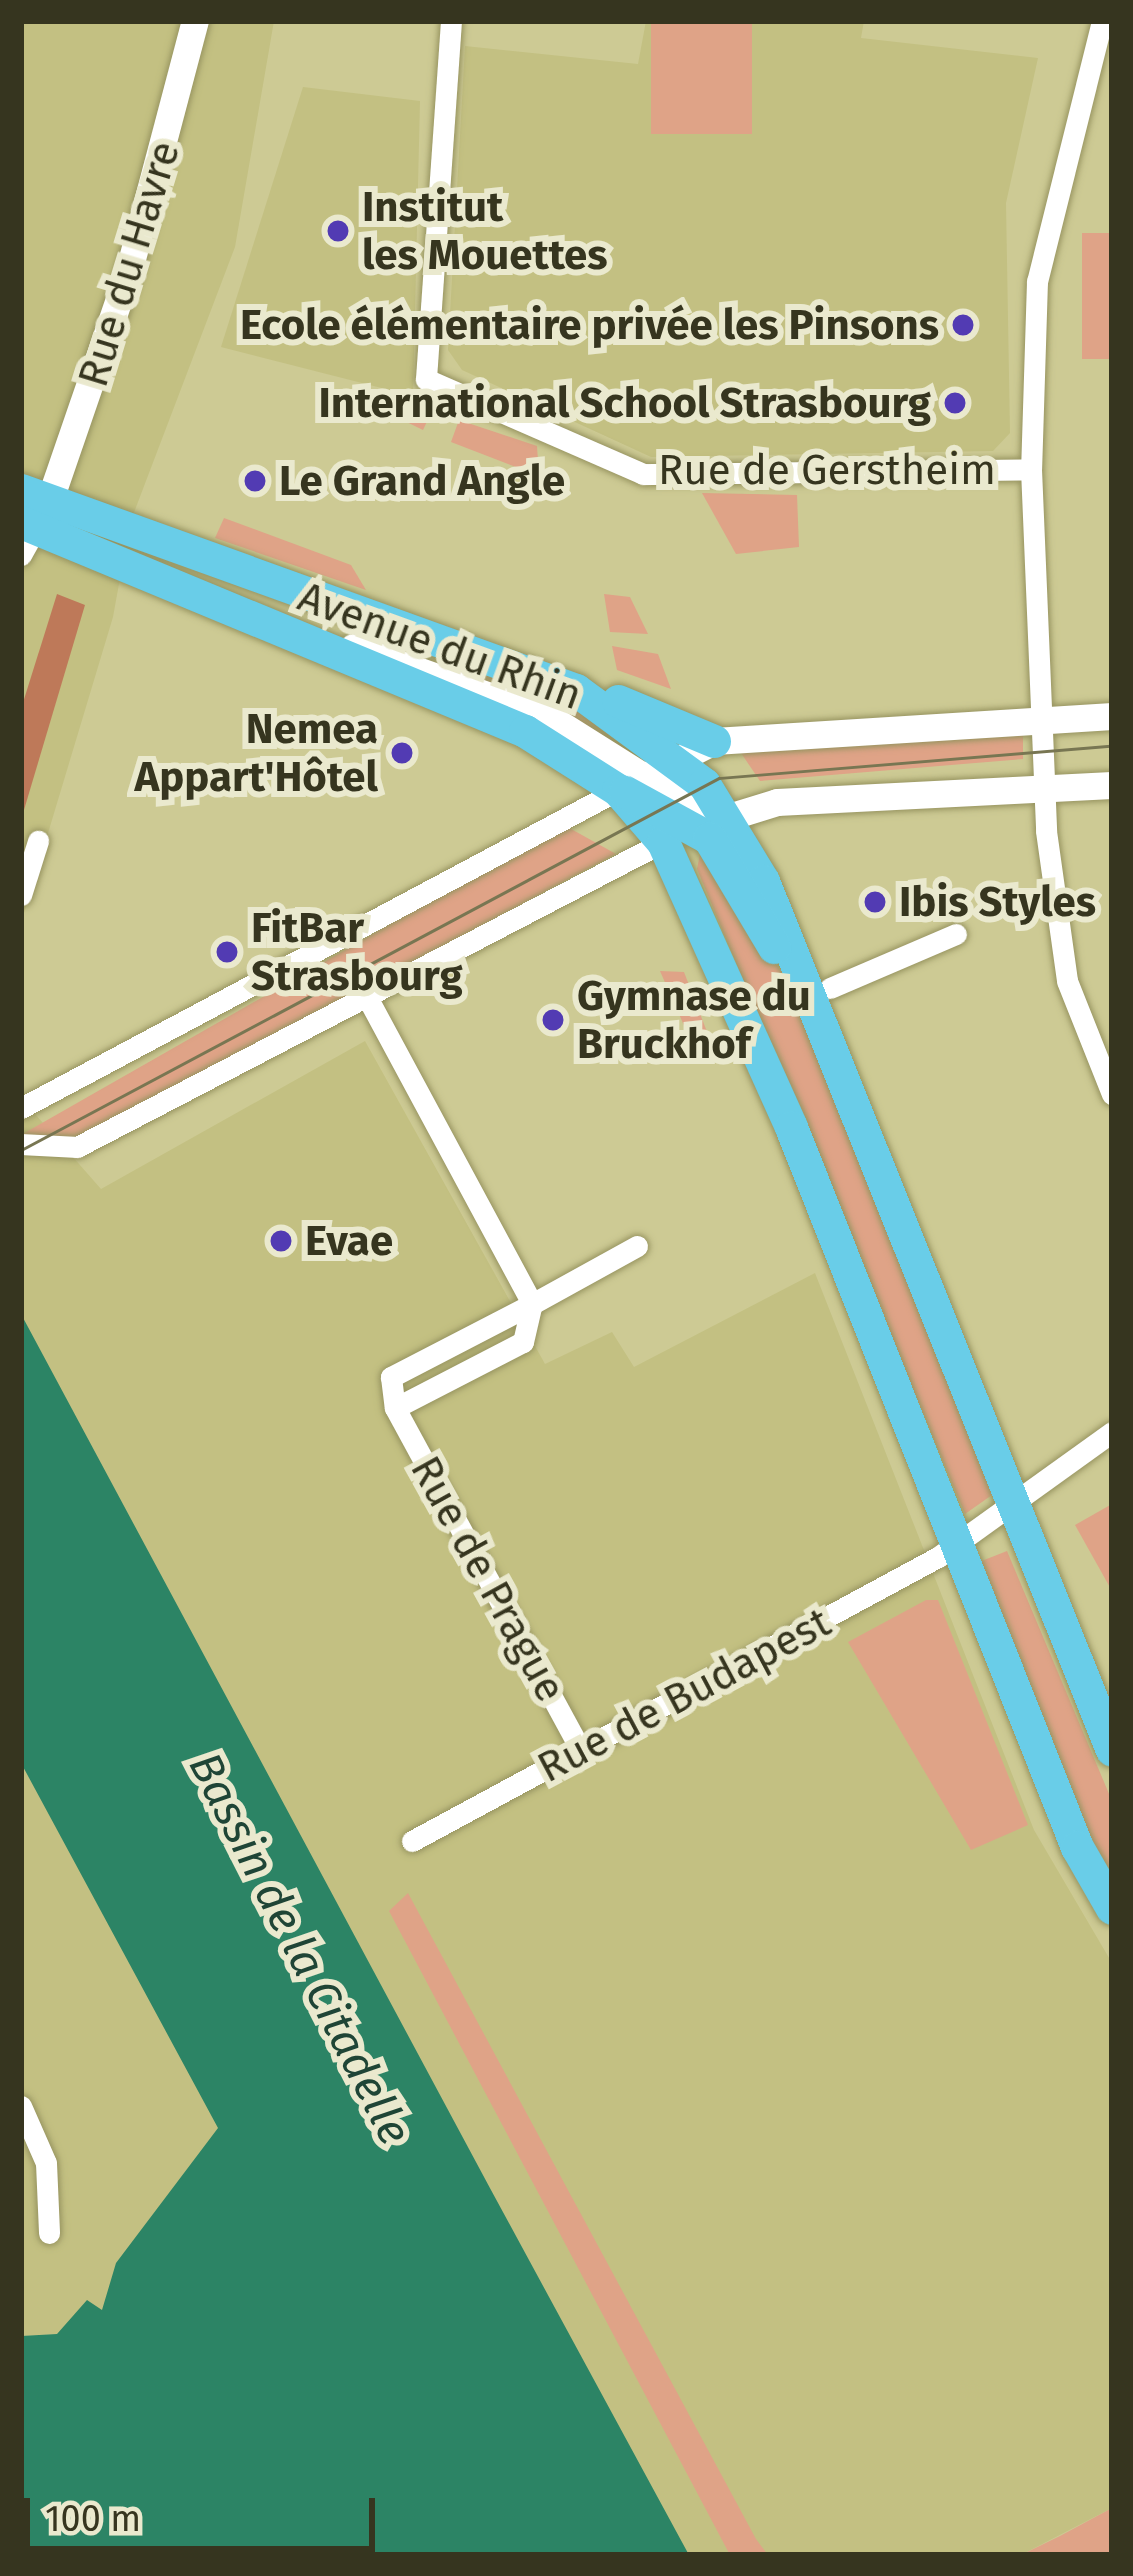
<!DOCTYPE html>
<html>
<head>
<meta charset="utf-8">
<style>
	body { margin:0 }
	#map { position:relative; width:1133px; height:2576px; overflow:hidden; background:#cdca94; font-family:"Fira Sans",sans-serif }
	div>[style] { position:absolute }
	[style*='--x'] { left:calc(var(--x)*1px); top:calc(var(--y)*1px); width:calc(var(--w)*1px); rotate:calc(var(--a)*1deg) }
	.built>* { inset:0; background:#c3c082 }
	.green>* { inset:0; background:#dfa387; transform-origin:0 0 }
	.forest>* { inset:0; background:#be7959 }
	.water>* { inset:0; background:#2c8465 }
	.roads { filter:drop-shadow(0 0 3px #979460) drop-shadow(0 0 3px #979460) }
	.street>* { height:21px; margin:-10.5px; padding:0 10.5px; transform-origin:10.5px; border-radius:10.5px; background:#fff }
	.secondary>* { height:27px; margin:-13.5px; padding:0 13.5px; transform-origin:13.5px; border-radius:13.5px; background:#fff }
	.primary>* { height:33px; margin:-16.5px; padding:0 16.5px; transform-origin:16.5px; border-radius:16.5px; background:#69cde8 }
	.tram>* { height:3px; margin:-1.5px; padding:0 1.5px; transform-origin:1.5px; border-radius:1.5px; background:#787652 }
	.dots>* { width:33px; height:33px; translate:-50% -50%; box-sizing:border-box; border:6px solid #eae9ce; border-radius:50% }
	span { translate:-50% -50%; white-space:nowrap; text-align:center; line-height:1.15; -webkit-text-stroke:12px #eae9ce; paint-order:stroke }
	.poi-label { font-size:42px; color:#36351f; font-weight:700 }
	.left { translate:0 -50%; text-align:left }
	.right { translate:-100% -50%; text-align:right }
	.street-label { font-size:42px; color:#36351f }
	.water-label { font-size:45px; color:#1f4536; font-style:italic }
	.frame { position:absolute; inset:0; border:24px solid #36351f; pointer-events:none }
	.scale { position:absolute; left:24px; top:2498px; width:351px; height:54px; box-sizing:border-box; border:6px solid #36351f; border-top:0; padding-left:15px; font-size:36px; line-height:42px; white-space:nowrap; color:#36351f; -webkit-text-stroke:9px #eae9ce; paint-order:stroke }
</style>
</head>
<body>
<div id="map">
	<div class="built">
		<i style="clip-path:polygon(21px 21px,274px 21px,235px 247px,130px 523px,113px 617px,21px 923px)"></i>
		<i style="clip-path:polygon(646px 21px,864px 21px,861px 38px,1038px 58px,1006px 203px,1010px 433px,993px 451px,651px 457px,462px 370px,448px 350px,465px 46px,638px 64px)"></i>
		<i style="clip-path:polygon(303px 87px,420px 101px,413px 396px,221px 347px)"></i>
		<i style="clip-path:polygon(365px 1041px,545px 1364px,612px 1332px,634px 1367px,815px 1273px,1034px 1830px,1112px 1963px,1112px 2508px,1021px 2555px,521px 2555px,58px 2334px,21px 2336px,21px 1098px,101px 1189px)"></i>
	</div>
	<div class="green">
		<i style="left:651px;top:21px;width:101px;height:113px"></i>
		<i style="left:1112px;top:233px;width:126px;height:30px;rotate:90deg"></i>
		<i style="clip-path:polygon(345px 392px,431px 413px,423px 430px)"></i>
		<i style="clip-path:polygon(459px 420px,537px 446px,539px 476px,451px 442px)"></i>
		<i style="clip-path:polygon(702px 493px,797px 495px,799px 547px,736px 554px)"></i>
		<i style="clip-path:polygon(224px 518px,351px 565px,366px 590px,215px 538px)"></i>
		<i style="clip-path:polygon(604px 594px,630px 597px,648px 634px,610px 632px)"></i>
		<i style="clip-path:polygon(612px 646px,658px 654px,671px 689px,617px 670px)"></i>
		<i style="clip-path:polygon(433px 658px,547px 692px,649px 747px,645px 764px)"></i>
		<i style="clip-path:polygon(1023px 722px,1023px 759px,760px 781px,741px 753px)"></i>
		<i style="clip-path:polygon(564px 825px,616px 854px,66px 1145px,21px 1135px)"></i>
		<i style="clip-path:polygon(701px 849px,794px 991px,992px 1495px,965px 1514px,697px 869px)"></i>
		<i style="clip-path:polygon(660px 971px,684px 972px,709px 1037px,693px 1046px)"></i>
		<i style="clip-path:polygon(1112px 1504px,1112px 1591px,1075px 1525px)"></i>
		<i style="clip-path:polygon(1007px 1551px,1112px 1801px,1112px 1886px,974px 1564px)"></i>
		<i style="clip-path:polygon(926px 1600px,938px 1600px,1028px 1825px,971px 1850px,848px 1642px)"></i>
		<i style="clip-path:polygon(408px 1893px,756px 2539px,768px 2555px,730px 2555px,389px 1911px)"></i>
		<i style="clip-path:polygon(1112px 2508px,1112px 2555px,1021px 2555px,1060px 2536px)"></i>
	</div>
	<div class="forest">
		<i style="clip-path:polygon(57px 594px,85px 605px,21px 820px,21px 709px)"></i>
	</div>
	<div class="water">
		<i style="clip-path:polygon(21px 1314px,491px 2190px,689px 2555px,21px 2555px,21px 2336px,57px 2334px,87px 2300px,102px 2310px,116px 2263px,218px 2128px,21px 1763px)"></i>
	</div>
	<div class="roads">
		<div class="street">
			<i style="--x:451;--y:21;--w:359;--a:94"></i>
			<i style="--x:426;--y:379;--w:237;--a:23.6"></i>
			<i style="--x:643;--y:474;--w:388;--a:-0.7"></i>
			<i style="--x:1102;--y:21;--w:268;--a:104"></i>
			<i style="--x:1037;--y:281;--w:188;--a:91.8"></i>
			<i style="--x:1031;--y:469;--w:362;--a:87.6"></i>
			<i style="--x:1046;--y:831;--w:151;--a:82"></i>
			<i style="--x:1067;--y:981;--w:122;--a:68.3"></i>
			<i style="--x:21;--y:555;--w:41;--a:-60.9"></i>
			<i style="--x:21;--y:895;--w:57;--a:-72.5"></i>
			<i style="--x:830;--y:988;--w:137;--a:-23.2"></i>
			<i style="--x:367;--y:997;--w:349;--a:61.7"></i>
			<i style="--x:532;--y:1304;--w:120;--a:-28.9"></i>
			<i style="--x:21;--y:1108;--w:676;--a:-28.04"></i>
			<i style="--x:21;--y:1144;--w:56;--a:3.1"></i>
			<i style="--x:77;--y:1147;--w:661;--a:-27.5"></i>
			<i style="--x:395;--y:1408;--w:144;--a:-27.3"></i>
			<i style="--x:523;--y:1342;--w:39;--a:-77"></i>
			<i style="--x:532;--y:1304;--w:159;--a:152.6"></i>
			<i style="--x:391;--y:1377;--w:31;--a:83"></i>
			<i style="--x:395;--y:1408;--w:389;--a:61.5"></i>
			<i style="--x:412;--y:1841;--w:598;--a:-28.37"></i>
			<i style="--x:938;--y:1557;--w:214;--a:-35.7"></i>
			<i style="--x:21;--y:2106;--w:62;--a:66.3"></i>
			<i style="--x:46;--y:2163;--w:70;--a:87.5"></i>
		</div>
		<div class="secondary">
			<i style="--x:49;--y:502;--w:245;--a:-71"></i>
			<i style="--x:129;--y:270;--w:258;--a:-75.2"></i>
			<i style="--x:353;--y:647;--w:208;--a:19.7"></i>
			<i style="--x:549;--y:717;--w:165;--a:32.2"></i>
			<i style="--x:689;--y:805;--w:41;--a:14"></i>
			<i style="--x:618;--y:790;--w:108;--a:-27"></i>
			<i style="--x:714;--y:741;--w:399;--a:-3.6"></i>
			<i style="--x:706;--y:824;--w:74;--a:-17.2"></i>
			<i style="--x:777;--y:802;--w:335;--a:-2.9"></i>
		</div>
		<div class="primary">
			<i style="--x:21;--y:490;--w:590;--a:19.82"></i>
			<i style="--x:576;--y:690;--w:159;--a:36.3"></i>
			<i style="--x:704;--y:784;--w:114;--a:58.7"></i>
			<i style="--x:763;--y:881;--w:936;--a:68.12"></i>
			<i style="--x:21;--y:522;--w:546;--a:22.52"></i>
			<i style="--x:525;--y:731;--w:110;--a:32.4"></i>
			<i style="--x:618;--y:790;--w:69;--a:49.1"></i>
			<i style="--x:663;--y:842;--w:312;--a:65.8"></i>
			<i style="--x:791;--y:1127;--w:775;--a:68.34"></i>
			<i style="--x:1077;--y:1847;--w:70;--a:60.2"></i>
			<i style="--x:618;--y:701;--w:104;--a:22.6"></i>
			<i style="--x:625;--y:792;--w:96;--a:28.7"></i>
			<i style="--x:709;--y:838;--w:127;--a:59.2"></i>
		</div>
	</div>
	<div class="tram">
		<i style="--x:21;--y:1150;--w:791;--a:-28.06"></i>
		<i style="--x:719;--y:778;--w:394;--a:-4.7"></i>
	</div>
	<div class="dots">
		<i style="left:338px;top:231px;background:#523bb3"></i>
		<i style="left:963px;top:325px;background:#523bb3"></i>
		<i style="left:955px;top:403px;background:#523bb3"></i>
		<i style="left:255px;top:481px;background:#523bb3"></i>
		<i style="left:402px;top:753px;background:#523bb3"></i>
		<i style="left:875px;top:902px;background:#523bb3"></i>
		<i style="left:227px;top:952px;background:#523bb3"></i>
		<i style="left:553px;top:1020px;background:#523bb3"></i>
		<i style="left:281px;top:1241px;background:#523bb3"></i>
	</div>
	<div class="poi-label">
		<span class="left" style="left:362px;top:231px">Institut<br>les Mouettes</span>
		<span class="right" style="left:939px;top:325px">Ecole élémentaire privée les Pinsons</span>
		<span class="right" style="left:931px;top:403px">International School Strasbourg</span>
		<span class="left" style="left:279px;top:481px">Le Grand Angle</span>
		<span class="right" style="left:378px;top:753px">Nemea<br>Appart'Hôtel</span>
		<span class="left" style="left:899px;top:902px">Ibis Styles</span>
		<span class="left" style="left:251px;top:952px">FitBar<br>Strasbourg</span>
		<span class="left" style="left:577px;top:1020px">Gymnase du<br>Bruckhof</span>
		<span class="left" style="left:305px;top:1241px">Evae</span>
	</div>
	<div class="street-label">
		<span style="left:129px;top:264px;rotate:-73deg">Rue du Havre</span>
		<span style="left:827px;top:470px">Rue de Gerstheim</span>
		<span style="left:440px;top:646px;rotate:20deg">Avenue du Rhin</span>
		<span style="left:488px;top:1579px;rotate:61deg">Rue de Prague</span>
		<span style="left:684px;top:1695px;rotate:-28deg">Rue de Budapest</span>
	</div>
	<div class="water-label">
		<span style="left:299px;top:1949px;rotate:63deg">Bassin de la Citadelle</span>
	</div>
	<div class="frame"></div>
	<div class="scale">100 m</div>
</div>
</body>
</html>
